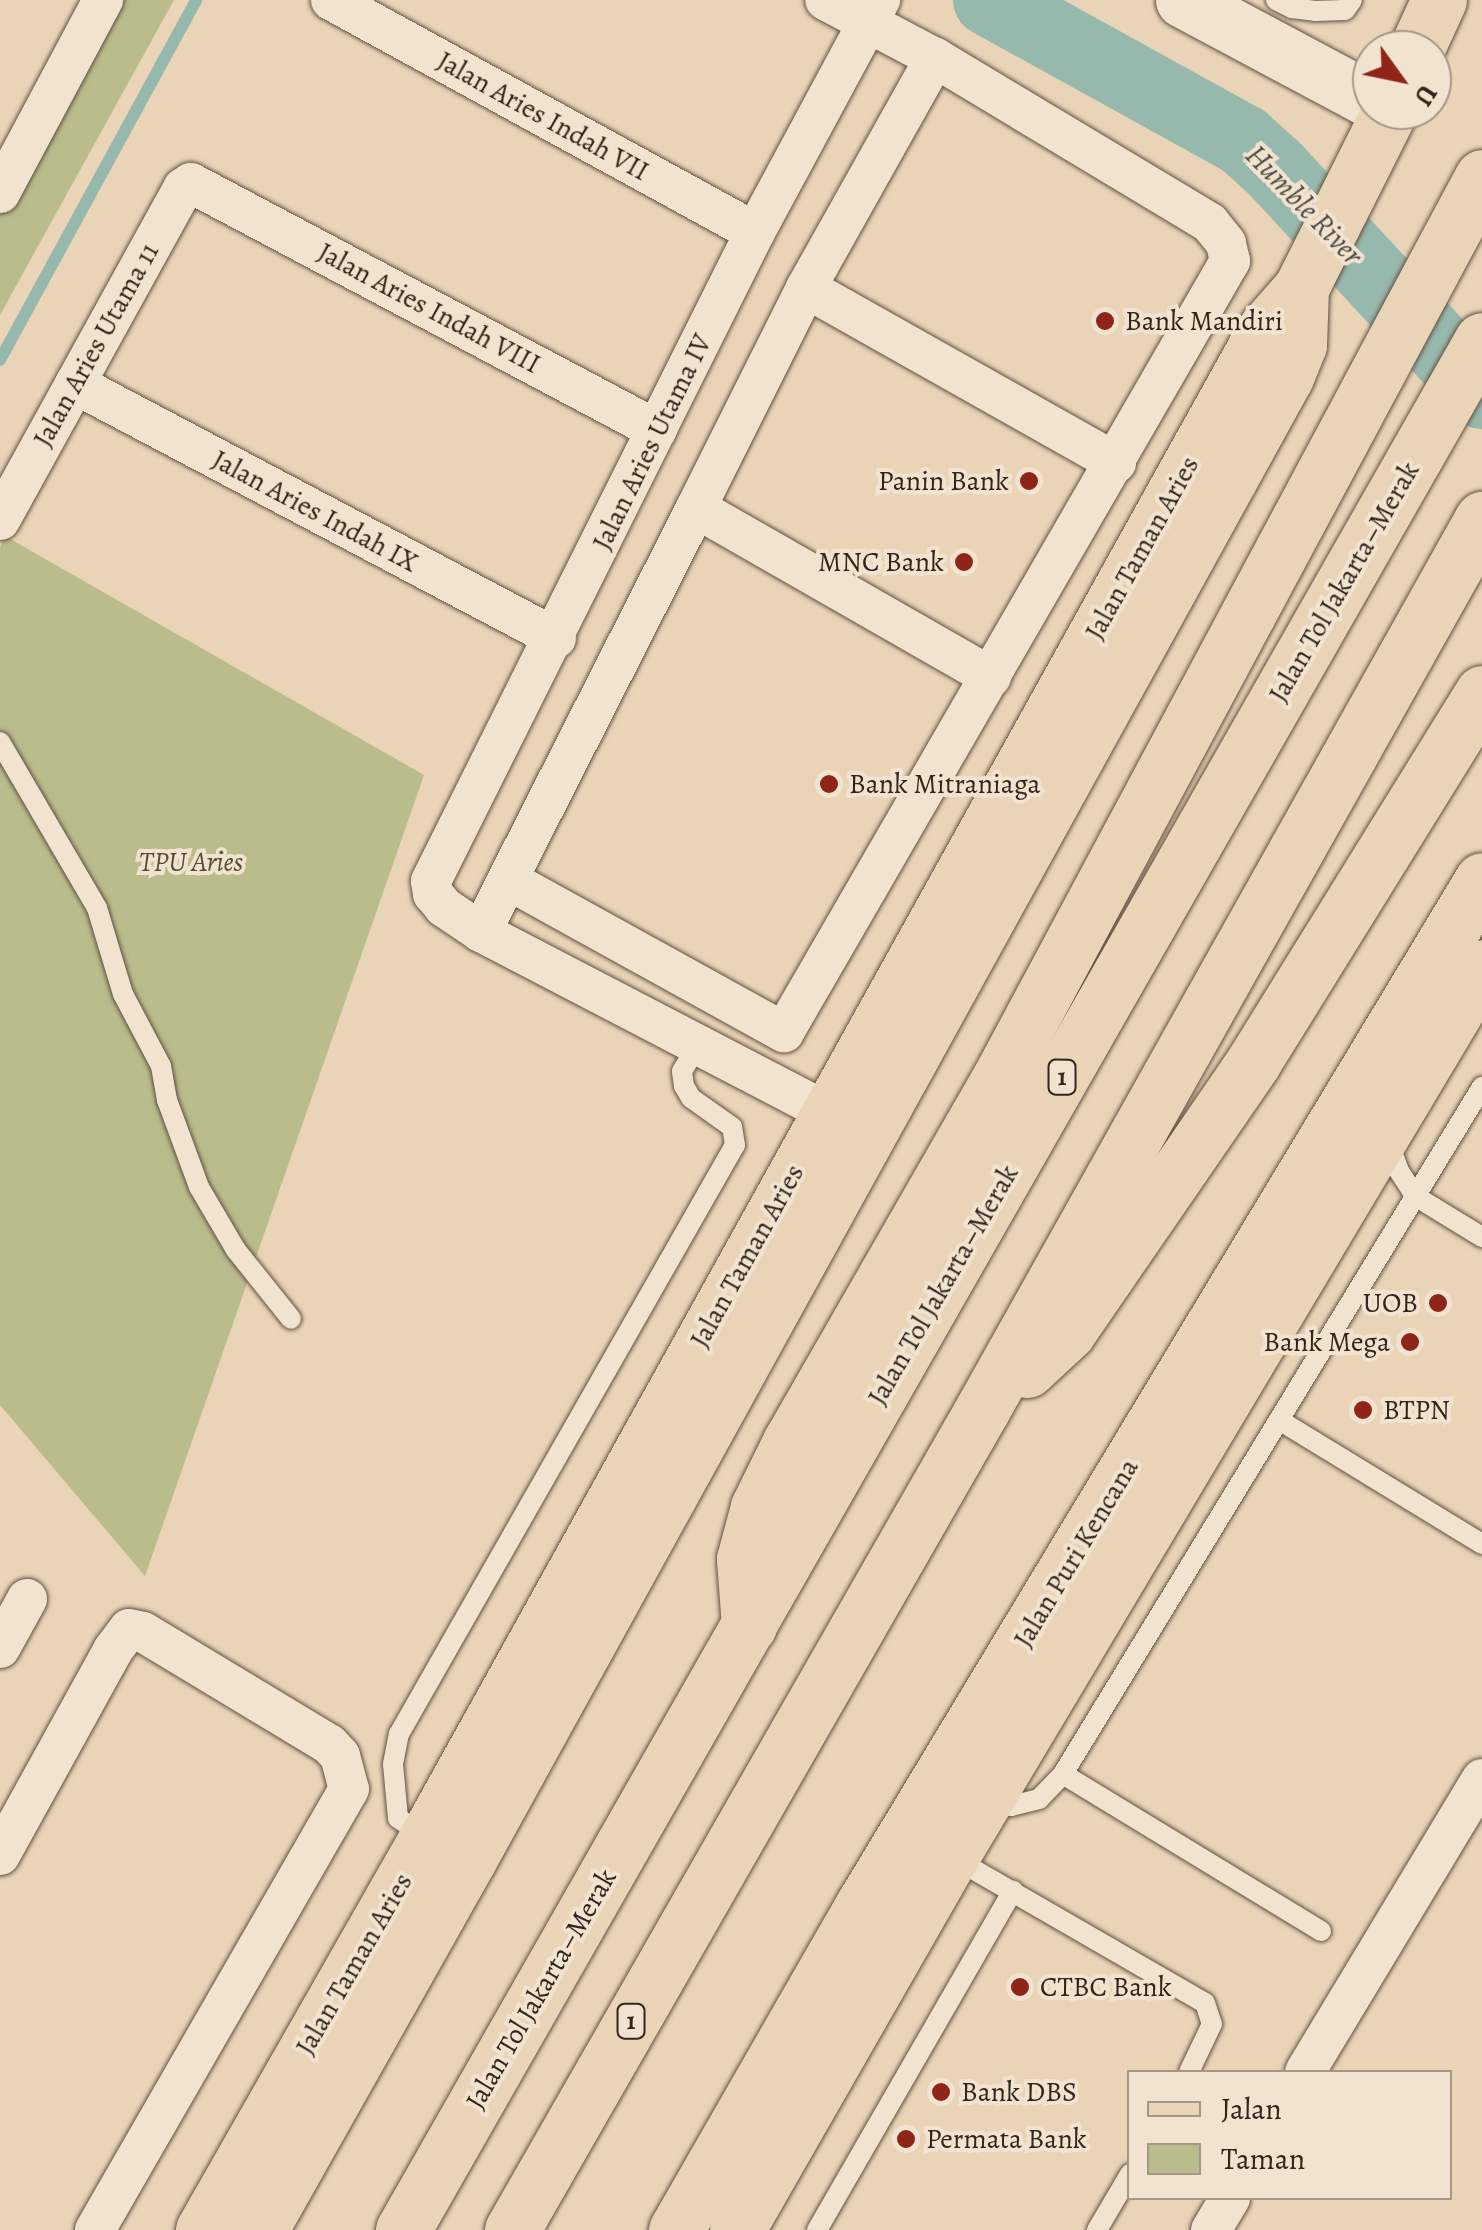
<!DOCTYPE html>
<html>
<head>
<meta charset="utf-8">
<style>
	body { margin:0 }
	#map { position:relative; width:1482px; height:2230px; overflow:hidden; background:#e9d4b7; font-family:Alegreya,serif }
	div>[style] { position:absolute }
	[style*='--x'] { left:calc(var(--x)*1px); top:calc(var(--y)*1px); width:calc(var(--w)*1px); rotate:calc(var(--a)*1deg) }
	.green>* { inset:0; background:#babc8c }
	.stream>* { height:12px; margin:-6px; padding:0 6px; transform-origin:6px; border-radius:6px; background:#97b8ac }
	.river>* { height:72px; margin:-36px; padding:0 36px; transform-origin:36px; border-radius:36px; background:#97b8ac }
	.roads { filter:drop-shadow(0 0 2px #605142) drop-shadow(0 0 2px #605142) }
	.lane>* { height:20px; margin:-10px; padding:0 10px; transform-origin:10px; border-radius:10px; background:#f1e3d0 }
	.street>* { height:40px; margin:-20px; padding:0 20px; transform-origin:20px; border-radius:20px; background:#f1e3d0 }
	.secondary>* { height:55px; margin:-27.5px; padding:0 27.5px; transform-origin:27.5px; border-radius:27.5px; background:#f1e3d0 }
	.primary>* { height:55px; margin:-27.5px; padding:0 27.5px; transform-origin:27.5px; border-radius:27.5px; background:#e9d4b7 }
	.highway>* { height:55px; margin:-27.5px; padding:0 27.5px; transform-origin:27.5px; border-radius:27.5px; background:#e9d4b7 }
	.dots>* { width:28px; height:28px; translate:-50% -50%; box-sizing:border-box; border:5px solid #f1e3d0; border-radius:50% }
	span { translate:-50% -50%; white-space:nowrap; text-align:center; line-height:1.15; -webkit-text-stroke:8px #f1e3d0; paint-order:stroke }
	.shield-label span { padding:2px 8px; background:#f1e3d0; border:2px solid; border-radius:8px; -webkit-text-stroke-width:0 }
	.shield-label { font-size:25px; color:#33251b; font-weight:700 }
	.street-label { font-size:28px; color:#33251b }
	.poi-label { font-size:28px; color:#33251b }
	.left { translate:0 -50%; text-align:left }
	.right { translate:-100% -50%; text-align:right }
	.park-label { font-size:28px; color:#554b37; font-style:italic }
	.water-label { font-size:30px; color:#4c4a3f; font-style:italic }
	.legend { position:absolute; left:1127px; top:2070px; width:325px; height:130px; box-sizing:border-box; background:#f1e3d0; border:2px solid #a59788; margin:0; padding:12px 18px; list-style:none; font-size:30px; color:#33251b }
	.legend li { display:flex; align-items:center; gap:20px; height:50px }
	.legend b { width:50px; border:2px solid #a59788 }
	.north { position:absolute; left:1352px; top:30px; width:100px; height:100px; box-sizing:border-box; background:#f1e3d0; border:2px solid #a59788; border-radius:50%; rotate:123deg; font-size:28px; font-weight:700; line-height:40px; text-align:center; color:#33251b }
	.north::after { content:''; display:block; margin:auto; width:35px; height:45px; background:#8f2418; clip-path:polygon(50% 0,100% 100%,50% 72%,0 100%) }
</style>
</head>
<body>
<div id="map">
	<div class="green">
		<i style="clip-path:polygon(112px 0,174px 0,0 315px,0 213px)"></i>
		<i style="clip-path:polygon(5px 536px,424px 775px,145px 1576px,0 1405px,0 548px)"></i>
	</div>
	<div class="stream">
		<i style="--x:0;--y:360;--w:410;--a:-61.4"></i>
	</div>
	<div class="river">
		<i style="--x:989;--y:0;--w:290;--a:28.9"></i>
		<i style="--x:1243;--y:140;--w:43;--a:42.2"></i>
		<i style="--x:1275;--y:169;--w:305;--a:47.3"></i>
	</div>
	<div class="roads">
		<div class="lane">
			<i style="--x:1276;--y:0;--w:18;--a:27"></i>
			<i style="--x:1292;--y:8;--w:23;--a:7"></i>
			<i style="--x:1315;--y:11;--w:30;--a:-2"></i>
			<i style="--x:1345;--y:10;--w:12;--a:-55"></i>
			<i style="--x:0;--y:742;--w:192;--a:59.7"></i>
			<i style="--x:97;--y:908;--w:90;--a:73.2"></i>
			<i style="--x:123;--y:994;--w:81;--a:62.2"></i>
			<i style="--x:161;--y:1066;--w:35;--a:80"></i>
			<i style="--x:167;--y:1100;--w:93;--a:69.8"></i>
			<i style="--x:199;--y:1187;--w:73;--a:59.6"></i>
			<i style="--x:236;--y:1250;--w:88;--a:51.4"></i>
			<i style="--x:1387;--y:1138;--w:35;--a:70"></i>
			<i style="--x:1399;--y:1171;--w:30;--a:57"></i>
			<i style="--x:1415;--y:1196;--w:79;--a:31.5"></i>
			<i style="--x:1279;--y:1420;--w:238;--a:31.4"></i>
			<i style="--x:988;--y:1799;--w:24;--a:17"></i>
			<i style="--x:1011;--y:1806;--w:29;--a:-14"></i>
			<i style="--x:1039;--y:1799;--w:35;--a:-46"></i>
			<i style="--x:423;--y:1835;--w:30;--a:-146"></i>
			<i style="--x:398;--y:1818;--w:54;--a:-95.3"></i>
			<i style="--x:393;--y:1764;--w:31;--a:-79"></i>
			<i style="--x:399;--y:1734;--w:678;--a:-60.3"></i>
			<i style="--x:735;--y:1145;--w:18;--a:-99"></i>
			<i style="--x:732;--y:1127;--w:50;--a:-144.7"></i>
			<i style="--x:691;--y:1098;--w:14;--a:-120"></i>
			<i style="--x:684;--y:1086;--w:15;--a:-98"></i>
			<i style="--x:682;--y:1071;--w:32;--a:-58"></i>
			<i style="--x:952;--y:1857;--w:292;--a:30"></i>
			<i style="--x:1205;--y:2003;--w:22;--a:72"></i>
			<i style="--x:1212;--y:2024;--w:53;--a:115.6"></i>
			<i style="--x:1321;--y:1931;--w:302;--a:-148.7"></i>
			<i style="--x:1063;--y:1774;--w:805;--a:-58.62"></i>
			<i style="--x:817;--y:2230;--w:392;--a:-60"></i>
			<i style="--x:1097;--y:2230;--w:65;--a:-59.5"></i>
		</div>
		<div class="street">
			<i style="--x:331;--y:0;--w:483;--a:28.7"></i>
			<i style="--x:0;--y:193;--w:219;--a:-61.9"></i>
			<i style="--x:806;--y:288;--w:264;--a:-60.7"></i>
			<i style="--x:75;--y:384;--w:544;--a:27.84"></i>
			<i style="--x:696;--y:508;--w:246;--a:-63.4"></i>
			<i style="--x:806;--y:288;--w:356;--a:29.4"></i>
			<i style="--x:0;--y:520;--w:379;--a:-61.1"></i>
			<i style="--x:183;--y:188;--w:9;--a:-32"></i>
			<i style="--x:191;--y:183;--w:527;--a:27.93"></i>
			<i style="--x:510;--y:881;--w:313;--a:28.9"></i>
			<i style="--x:784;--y:1032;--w:891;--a:-59.95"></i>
			<i style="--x:1230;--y:261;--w:18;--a:-103"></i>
			<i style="--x:1226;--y:243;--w:26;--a:-129"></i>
			<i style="--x:1210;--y:223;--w:321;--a:-149"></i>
			<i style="--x:935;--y:58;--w:124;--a:-152.2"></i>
			<i style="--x:481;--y:932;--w:475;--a:-63.1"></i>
			<i style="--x:696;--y:508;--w:340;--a:29.8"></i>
			<i style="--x:852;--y:1125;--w:418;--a:-152.5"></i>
			<i style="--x:481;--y:932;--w:45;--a:-146"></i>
			<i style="--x:444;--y:907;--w:17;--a:-130"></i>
			<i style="--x:433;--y:894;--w:13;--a:-99"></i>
			<i style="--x:431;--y:881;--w:725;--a:-63.47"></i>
			<i style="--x:755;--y:232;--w:264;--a:-61.7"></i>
			<i style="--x:0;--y:1648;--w:56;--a:-61.1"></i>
			<i style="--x:0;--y:1855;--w:234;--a:-61.1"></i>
			<i style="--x:113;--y:1650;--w:26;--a:-53"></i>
			<i style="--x:129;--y:1629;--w:14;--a:12"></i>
			<i style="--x:143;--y:1632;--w:217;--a:31.1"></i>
			<i style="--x:329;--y:1744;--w:16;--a:47"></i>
			<i style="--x:340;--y:1756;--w:34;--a:75"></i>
			<i style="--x:349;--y:1789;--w:509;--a:119.94"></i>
			<i style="--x:1305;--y:2072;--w:342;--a:-58.9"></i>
			<i style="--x:1211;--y:2230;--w:37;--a:-59"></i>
		</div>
		<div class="secondary">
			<i style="--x:1183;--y:0;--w:214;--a:28.1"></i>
		</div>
		<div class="primary">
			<i style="--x:1416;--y:50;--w:55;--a:-65.3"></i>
			<i style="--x:203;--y:2230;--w:452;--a:-60.3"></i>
			<i style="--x:427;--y:1837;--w:1727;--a:-60.93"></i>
			<i style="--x:1266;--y:328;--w:53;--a:-48.8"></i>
			<i style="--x:1301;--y:288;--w:199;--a:-63.4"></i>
			<i style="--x:260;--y:2230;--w:424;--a:-60.6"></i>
			<i style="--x:468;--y:1861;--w:1695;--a:-61.14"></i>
			<i style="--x:1286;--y:377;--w:35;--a:-68"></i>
			<i style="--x:1299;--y:345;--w:57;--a:-88"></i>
			<i style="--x:676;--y:2230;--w:375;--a:-60.1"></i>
			<i style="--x:863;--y:1905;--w:1197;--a:-58.87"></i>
			<i style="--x:737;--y:2230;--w:430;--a:-60.2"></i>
			<i style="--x:951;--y:1857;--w:1036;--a:-59.18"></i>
		</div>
		<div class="highway">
			<i style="--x:1027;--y:1370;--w:56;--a:-42.8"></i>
			<i style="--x:1068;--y:1332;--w:329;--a:-55.5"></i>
			<i style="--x:1254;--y:1061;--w:433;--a:-58.2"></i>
			<i style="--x:749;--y:1626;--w:67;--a:-94.3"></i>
			<i style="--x:744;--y:1559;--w:54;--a:-74.9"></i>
			<i style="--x:758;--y:1507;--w:72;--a:-63.8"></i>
			<i style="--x:790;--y:1442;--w:419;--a:-60.1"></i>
			<i style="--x:999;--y:1079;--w:1023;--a:-61.83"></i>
			<i style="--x:403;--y:2230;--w:2176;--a:-60.28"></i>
			<i style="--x:512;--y:2230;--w:945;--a:-60.18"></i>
			<i style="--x:982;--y:1410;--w:1022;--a:-60.7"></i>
		</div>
	</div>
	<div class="dots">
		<i style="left:1105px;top:321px;background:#8f2418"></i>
		<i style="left:1029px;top:481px;background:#8f2418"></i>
		<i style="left:964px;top:562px;background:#8f2418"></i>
		<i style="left:829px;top:784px;background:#8f2418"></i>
		<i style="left:1438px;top:1303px;background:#8f2418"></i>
		<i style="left:1410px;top:1342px;background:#8f2418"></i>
		<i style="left:1363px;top:1410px;background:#8f2418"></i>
		<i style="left:1020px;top:1987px;background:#8f2418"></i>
		<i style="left:941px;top:2092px;background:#8f2418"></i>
		<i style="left:906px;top:2139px;background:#8f2418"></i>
	</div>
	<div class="shield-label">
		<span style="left:1062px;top:1077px">1</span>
		<span style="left:631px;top:2021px">1</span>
	</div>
	<div class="street-label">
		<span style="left:543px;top:116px;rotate:29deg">Jalan Aries Indah VII</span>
		<span style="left:429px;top:308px;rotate:28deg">Jalan Aries Indah VIII</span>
		<span style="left:96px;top:345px;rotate:-61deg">Jalan Aries Utama 11</span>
		<span style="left:652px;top:442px;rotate:-64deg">Jalan Aries Utama IV</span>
		<span style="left:315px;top:511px;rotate:28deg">Jalan Aries Indah IX</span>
		<span style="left:1142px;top:548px;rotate:-61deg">Jalan Taman Aries</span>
		<span style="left:1344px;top:582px;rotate:-60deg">Jalan Tol Jakarta–Merak</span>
		<span style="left:747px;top:1256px;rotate:-61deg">Jalan Taman Aries</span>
		<span style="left:943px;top:1285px;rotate:-60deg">Jalan Tol Jakarta–Merak</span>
		<span style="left:1076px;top:1553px;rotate:-59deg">Jalan Puri Kencana</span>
		<span style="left:354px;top:1964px;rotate:-60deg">Jalan Taman Aries</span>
		<span style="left:541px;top:1989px;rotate:-60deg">Jalan Tol Jakarta–Merak</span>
	</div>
	<div class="poi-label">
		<span class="left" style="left:1125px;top:321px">Bank Mandiri</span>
		<span class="right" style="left:1009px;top:481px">Panin Bank</span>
		<span class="right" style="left:944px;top:562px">MNC Bank</span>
		<span class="left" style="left:849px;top:784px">Bank Mitraniaga</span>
		<span class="right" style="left:1418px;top:1303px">UOB</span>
		<span class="right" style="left:1390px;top:1342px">Bank Mega</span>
		<span class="left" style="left:1383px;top:1410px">BTPN</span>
		<span class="left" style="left:1040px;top:1987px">CTBC Bank</span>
		<span class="left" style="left:961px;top:2092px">Bank DBS</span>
		<span class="left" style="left:926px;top:2139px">Permata Bank</span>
	</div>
	<div class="park-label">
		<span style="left:191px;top:862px">TPU Aries</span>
	</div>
	<div class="water-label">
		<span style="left:1304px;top:205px;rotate:46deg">Humble River</span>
	</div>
	<ul class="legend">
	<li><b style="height:12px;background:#e9d4b7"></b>Jalan</li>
	<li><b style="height:28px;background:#babc8c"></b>Taman</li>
	</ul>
	<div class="north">U</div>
</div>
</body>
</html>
